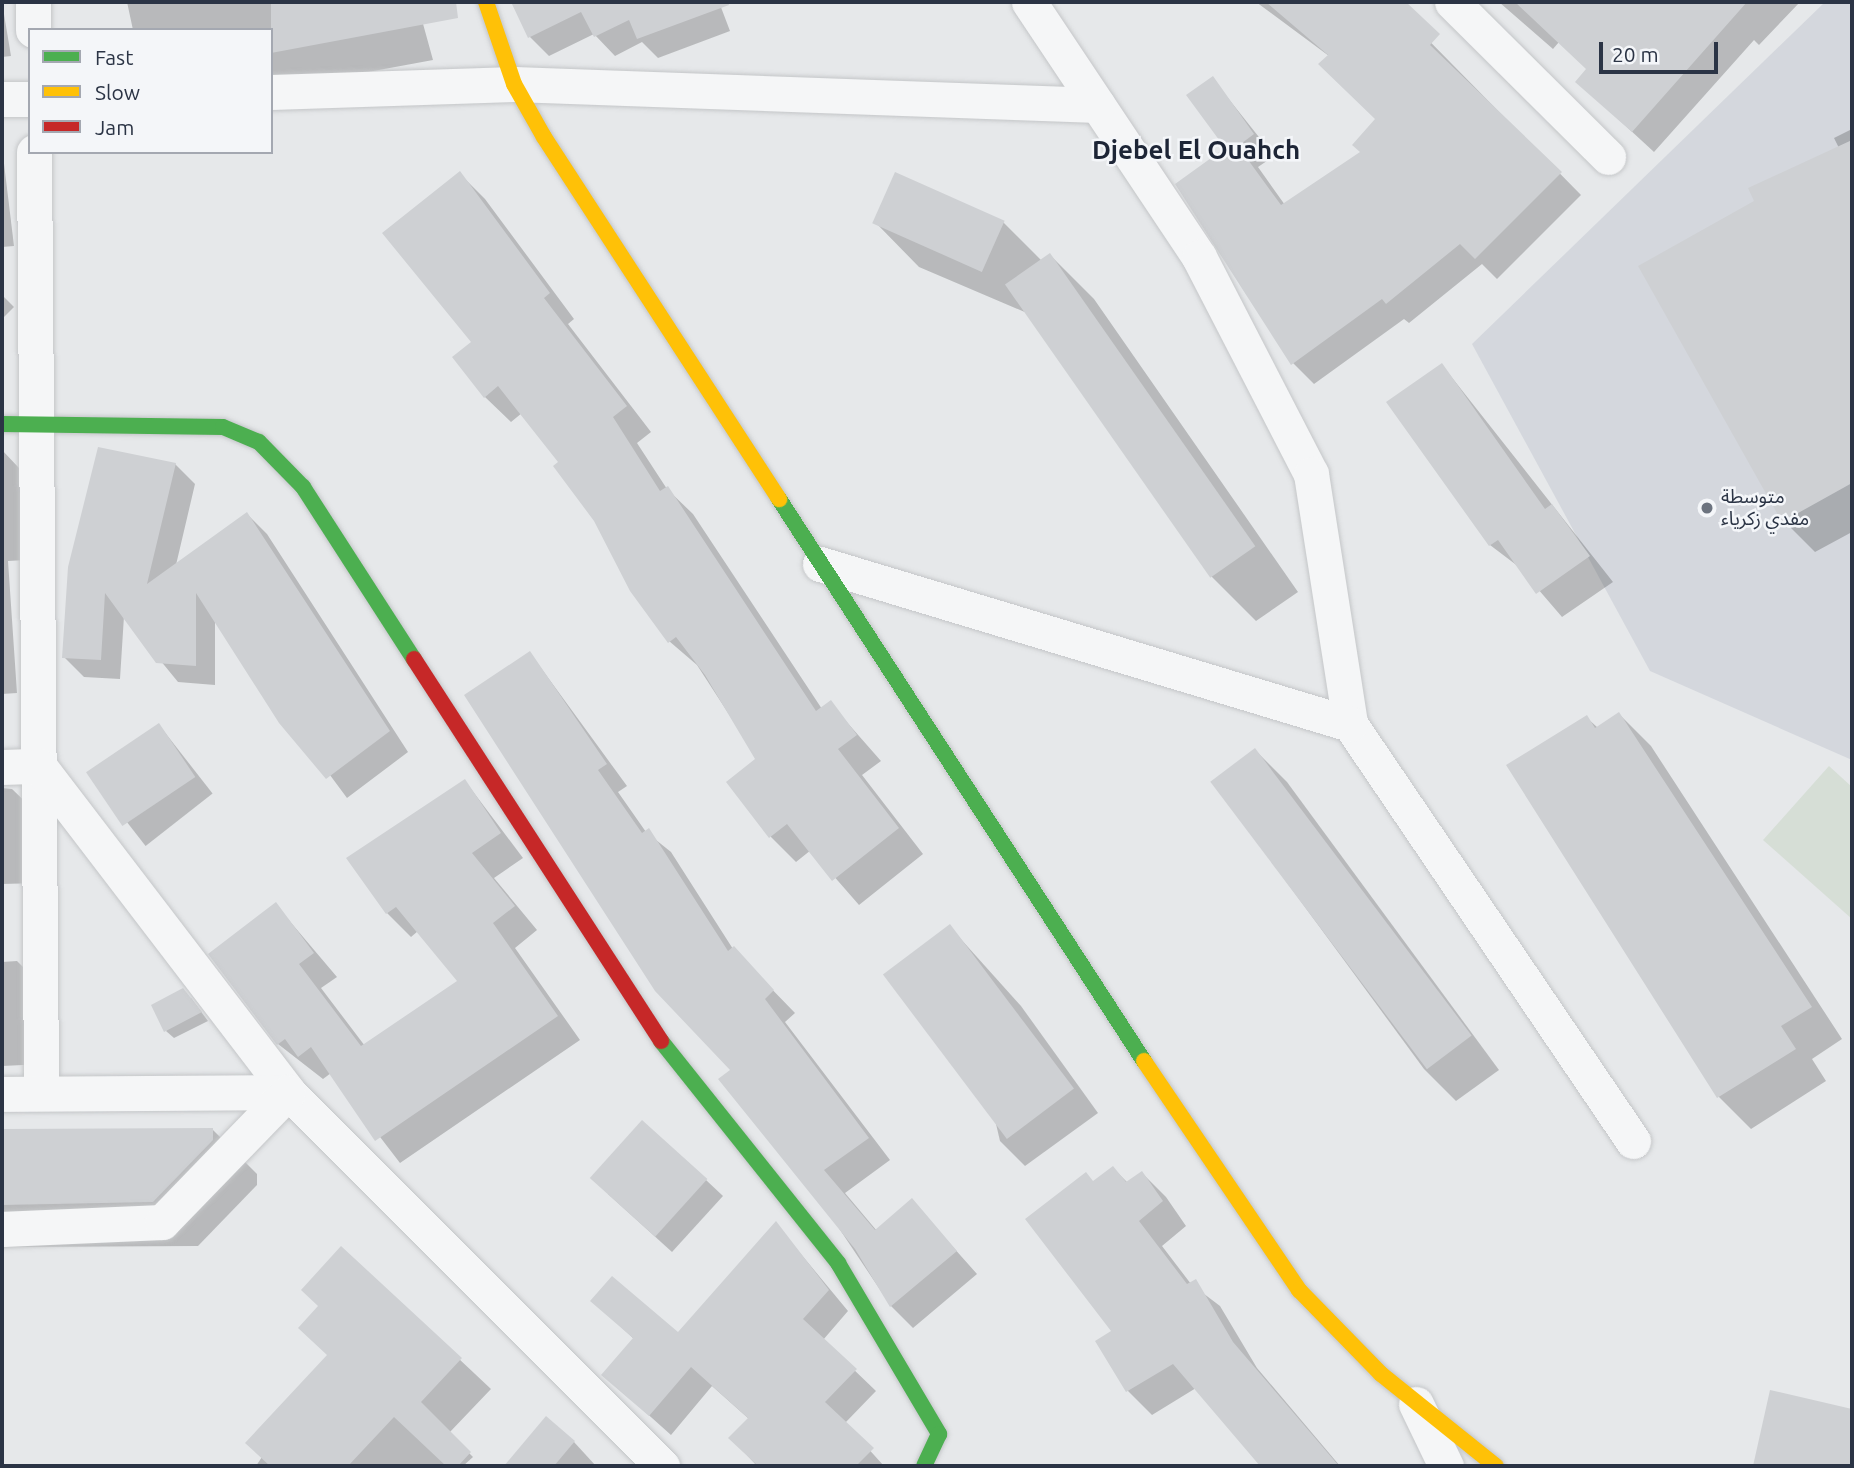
<!DOCTYPE html>
<html>
<head>
<meta charset="utf-8">
<style>
	body { margin:0 }
	#map { position:relative; width:1854px; height:1468px; overflow:hidden; background:#e6e8ea; font-family:Ubuntu,"Noto Sans Arabic",sans-serif }
	div>[style] { position:absolute }
	[style*='--x'] { left:calc(var(--x)*1px); top:calc(var(--y)*1px); width:calc(var(--w)*1px); rotate:calc(var(--a)*1deg) }
	.built>* { inset:0; background:#d4d7dd }
	.green>* { inset:0; background:#d6ded6 }
	.shadow>* { inset:0; background:#0003; transform-origin:0 0 }
	.building>* { inset:0; background:#ced0d3; transform-origin:0 0 }
	.roads { filter:drop-shadow(0 0 2px #c4c6c8) drop-shadow(0 0 2px #c4c6c8) }
	.street>* { height:35px; margin:-17.5px; padding:0 17.5px; transform-origin:17.5px; border-radius:17.5px; background:#f5f6f7 }
	.fast>* { height:16px; margin:-8px; padding:0 8px; transform-origin:8px; border-radius:8px; background:#4caf50 }
	.slow>* { height:16px; margin:-8px; padding:0 8px; transform-origin:8px; border-radius:8px; background:#ffc107 }
	.jam>* { height:16px; margin:-8px; padding:0 8px; transform-origin:8px; border-radius:8px; background:#c62828 }
	.dots>* { width:19px; height:19px; translate:-50% -50%; box-sizing:border-box; border:4px solid #f4f6f9; border-radius:50% }
	span { translate:-50% -50%; white-space:nowrap; text-align:center; line-height:1.15; -webkit-text-stroke:5px #f4f6f9; paint-order:stroke }
	.poi-label { font-size:19px; color:#2b3445 }
	.left { translate:0 -50%; text-align:left }
	.district-label { font-size:26px; color:#1d2536; font-weight:700 }
	.frame { position:absolute; inset:0; border:4px solid #2b3445; pointer-events:none }
	.legend { position:absolute; left:28px; top:28px; width:245px; height:126px; box-sizing:border-box; background:#f4f6f9; border:2px solid #a4a8b1; margin:0; padding:9px 12px; list-style:none; font-size:21px; color:#2b3445 }
	.legend li { display:flex; align-items:center; gap:14px; height:35px }
	.legend b { width:35px; border:2px solid #a4a8b1 }
	.scale { position:absolute; left:1599px; top:42px; width:119px; height:32px; box-sizing:border-box; border:4px solid #2b3445; border-top:0; padding-left:9px; font-size:21px; line-height:24px; white-space:nowrap; color:#2b3445; -webkit-text-stroke:5px #f4f6f9; paint-order:stroke }
</style>
</head>
<body>
<div id="map">
	<div class="built">
		<i style="clip-path:polygon(1825px 2px,1852px 2px,1852px 760px,1650px 671px,1472px 344px)"></i>
	</div>
	<div class="green">
		<i style="clip-path:polygon(1829px 766px,1852px 787px,1852px 919px,1763px 840px)"></i>
	</div>
	<div class="shadow">
		<i style="clip-path:polygon(2px 2px,11px 56px,2px 57px)"></i>
		<i style="clip-path:polygon(127px 2px,417px 2px,433px 60px,271px 90px,271px 30px,133px 30px)"></i>
		<i style="clip-path:polygon(516px 2px,719px 2px,730px 31px,658px 58px,642px 42px,615px 56px,594px 34px,549px 56px,530px 37px)"></i>
		<i style="clip-path:polygon(1256px 2px,1391px 2px,1581px 195px,1497px 279px,1482px 264px,1409px 323px,1404px 319px,1314px 384px,1293px 363px,1212px 78px,1274px 156px,1258px 167px,1285px 205px,1362px 153px,1377px 119px,1329px 56px)"></i>
		<i style="clip-path:polygon(1499px 2px,1800px 2px,1759px 45px,1754px 40px,1654px 152px,1578px 82px,1588px 70px,1559px 42px,1553px 49px)"></i>
		<i style="clip-path:polygon(1852px 129px,1852px 532px,1815px 552px,1784px 521px,1757px 202px,1839px 148px,1834px 138px)"></i>
		<i style="clip-path:polygon(2px 147px,14px 246px,2px 247px)"></i>
		<i style="clip-path:polygon(460px 174px,485px 199px,574px 319px,568px 324px,651px 432px,637px 443px,667px 489px,693px 514px,822px 709px,830px 703px,881px 761px,862px 775px,923px 854px,859px 905px,811px 850px,796px 862px,771px 837px,758px 759px,697px 665px,669px 641px,560px 463px,522px 413px,511px 422px,485px 397px,473px 343px)"></i>
		<i style="clip-path:polygon(875px 222px,1003px 222px,1042px 261px,1050px 255px,1094px 299px,1298px 592px,1256px 621px,1212px 577px,1027px 313px,919px 267px)"></i>
		<i style="left:2px;top:295px;width:17px;height:109px;rotate:45deg"></i>
		<i style="clip-path:polygon(1442px 365px,1613px 582px,1562px 617px,1519px 567px,1490px 545px,1388px 403px)"></i>
		<i style="clip-path:polygon(2px 450px,19px 468px,26px 560px,8px 561px,17px 693px,2px 694px)"></i>
		<i style="clip-path:polygon(175px 464px,195px 484px,176px 565px,247px 514px,267px 534px,408px 752px,347px 798px,215px 620px,215px 685px,178px 682px,124px 616px,120px 679px,84px 677px,64px 657px)"></i>
		<i style="clip-path:polygon(530px 653px,627px 786px,618px 792px,646px 832px,671px 852px,733px 949px,795px 1013px,785px 1022px,890px 1160px,845px 1193px,877px 1231px,912px 1201px,977px 1274px,913px 1328px,891px 1306px,733px 1070px)"></i>
		<i style="clip-path:polygon(1619px 714px,1651px 746px,1842px 1039px,1812px 1059px,1826px 1081px,1751px 1129px,1719px 1097px,1586px 717px,1598px 728px)"></i>
		<i style="left:159px;top:725px;width:87px;height:85px;rotate:52deg"></i>
		<i style="clip-path:polygon(1255px 750px,1287px 782px,1499px 1070px,1456px 1101px,1424px 1069px,1213px 782px)"></i>
		<i style="clip-path:polygon(465px 781px,523px 858px,494px 878px,537px 930px,515px 948px,580px 1040px,400px 1163px,331px 1073px,323px 1079px,278px 1044px,276px 905px,337px 977px,321px 988px,365px 1046px,459px 982px,418px 931px,411px 937px,387px 913px)"></i>
		<i style="clip-path:polygon(2px 788px,12px 789px,37px 813px,39px 883px,2px 884px)"></i>
		<i style="clip-path:polygon(950px 927px,1021px 1006px,1098px 1113px,1025px 1166px,1000px 1141px)"></i>
		<i style="clip-path:polygon(17px 961px,42px 986px,44px 1064px,2px 1066px,2px 962px)"></i>
		<i style="clip-path:polygon(191px 998px,208px 1021px,174px 1038px,166px 1031px)"></i>
		<i style="clip-path:polygon(212px 1129px,257px 1174px,257px 1185px,198px 1246px,2px 1247px,2px 1130px)"></i>
		<i style="clip-path:polygon(1113px 1168px,1128px 1183px,1142px 1173px,1166px 1197px,1186px 1226px,1162px 1246px,1191px 1284px,1220px 1306px,1257px 1368px,1340px 1466px,1262px 1466px,1196px 1388px,1152px 1415px,1128px 1391px,1113px 1332px,1094px 1182px)"></i>
		<i style="clip-path:polygon(706px 1180px,723px 1196px,672px 1252px,608px 1194px)"></i>
		<i style="clip-path:polygon(776px 1224px,848px 1311px,823px 1340px,876px 1391px,845px 1423px,884px 1466px,757px 1466px,731px 1438px,749px 1419px,712px 1386px,671px 1435px,604px 1375px,634px 1339px,593px 1301px,678px 1334px)"></i>
		<i style="clip-path:polygon(341px 1248px,491px 1389px,449px 1433px,473px 1457px,463px 1466px,256px 1466px,329px 1356px,320px 1307px)"></i>
		<i style="clip-path:polygon(1772px 1392px,1852px 1411px,1852px 1466px,1754px 1466px)"></i>
		<i style="clip-path:polygon(546px 1419px,574px 1442px,596px 1466px,506px 1466px)"></i>
	</div>
	<div class="building">
		<i style="clip-path:polygon(271px 2px,456px 2px,458px 18px,271px 53px)"></i>
		<i style="clip-path:polygon(511px 2px,728px 2px,729px 5px,637px 39px,629px 20px,594px 37px,581px 12px,528px 38px)"></i>
		<i style="clip-path:polygon(1266px 2px,1406px 2px,1440px 34px,1430px 45px,1562px 172px,1475px 259px,1460px 244px,1386px 304px,1382px 299px,1291px 365px,1175px 184px,1225px 148px,1186px 95px,1213px 76px,1254px 134px,1238px 146px,1281px 205px,1360px 152px,1352px 145px,1375px 119px,1318px 64px,1328px 55px)"></i>
		<i style="clip-path:polygon(1515px 2px,1747px 2px,1632px 132px,1575px 82px,1586px 69px)"></i>
		<i style="clip-path:polygon(1852px 140px,1852px 483px,1782px 522px,1638px 266px,1754px 201px,1748px 188px)"></i>
		<i style="clip-path:polygon(460px 171px,550px 293px,544px 298px,627px 406px,613px 417px,660px 491px,668px 486px,816px 711px,831px 700px,857px 735px,838px 749px,899px 828px,832px 881px,787px 824px,769px 838px,726px 782px,755px 759px,705px 675px,676px 637px,668px 643px,630px 591px,594px 521px,553px 466px,558px 462px,498px 386px,484px 398px,452px 357px,471px 342px,382px 233px)"></i>
		<i style="left:895px;top:172px;width:120px;height:56px;rotate:24deg"></i>
		<i style="left:1050px;top:253px;width:358px;height:55px;rotate:55deg"></i>
		<i style="clip-path:polygon(1442px 363px,1545px 509px,1552px 504px,1590px 556px,1536px 594px,1498px 540px,1489px 546px,1386px 402px)"></i>
		<i style="clip-path:polygon(98px 447px,176px 463px,147px 584px,247px 512px,390px 731px,326px 779px,279px 723px,196px 593px,196px 666px,156px 663px,105px 593px,101px 660px,62px 658px,68px 567px)"></i>
		<i style="clip-path:polygon(530px 651px,607px 764px,598px 770px,642px 833px,649px 828px,728px 951px,734px 946px,774px 990px,765px 999px,869px 1138px,824px 1170px,875px 1230px,912px 1198px,957px 1251px,890px 1307px,855px 1249px,718px 1079px,730px 1070px,655px 991px,464px 695px)"></i>
		<i style="clip-path:polygon(1619px 712px,1812px 1007px,1781px 1026px,1796px 1049px,1717px 1098px,1506px 765px,1587px 715px,1595px 728px)"></i>
		<i style="left:159px;top:723px;width:65px;height:88px;rotate:56deg"></i>
		<i style="left:1255px;top:748px;width:360px;height:56px;rotate:53deg"></i>
		<i style="clip-path:polygon(465px 779px,501px 833px,472px 853px,515px 906px,493px 923px,558px 1016px,375px 1141px,311px 1047px,298px 1057px,285px 1039px,277px 1045px,208px 954px,276px 902px,314px 953px,299px 964px,361px 1046px,457px 981px,396px 907px,386px 914px,346px 858px)"></i>
		<i style="left:950px;top:924px;width:206px;height:84px;rotate:53deg"></i>
		<i style="clip-path:polygon(183px 988px,202px 1012px,164px 1032px,151px 1005px)"></i>
		<i style="left:642px;top:1120px;width:88px;height:78px;rotate:42deg"></i>
		<i style="clip-path:polygon(213px 1128px,213px 1140px,153px 1202px,2px 1205px,2px 1129px)"></i>
		<i style="clip-path:polygon(1113px 1166px,1126px 1182px,1142px 1171px,1163px 1201px,1139px 1221px,1187px 1284px,1196px 1279px,1233px 1342px,1339px 1466px,1260px 1466px,1173px 1364px,1126px 1392px,1095px 1341px,1111px 1331px,1025px 1219px,1086px 1172px,1093px 1181px)"></i>
		<i style="clip-path:polygon(776px 1221px,829px 1290px,803px 1319px,857px 1369px,825px 1402px,874px 1448px,856px 1466px,758px 1466px,728px 1438px,748px 1418px,691px 1367px,649px 1416px,601px 1375px,633px 1338px,590px 1301px,612px 1276px,678px 1332px)"></i>
		<i style="clip-path:polygon(341px 1246px,462px 1358px,421px 1402px,471px 1452px,458px 1466px,446px 1466px,394px 1417px,348px 1466px,270px 1466px,245px 1443px,327px 1355px,298px 1328px,318px 1306px,301px 1290px)"></i>
		<i style="clip-path:polygon(1770px 1390px,1852px 1409px,1852px 1466px,1753px 1466px)"></i>
		<i style="clip-path:polygon(546px 1416px,575px 1441px,554px 1466px,504px 1466px)"></i>
	</div>
	<div class="roads">
		<div class="street">
			<i style="--x:33;--y:2;--w:28;--a:90"></i>
			<i style="--x:1029;--y:2;--w:306;--a:56.3"></i>
			<i style="--x:1199;--y:257;--w:244;--a:62.7"></i>
			<i style="--x:1311;--y:474;--w:253;--a:81.1"></i>
			<i style="--x:1350;--y:724;--w:504;--a:55.84"></i>
			<i style="--x:1452;--y:2;--w:220;--a:44.8"></i>
			<i style="--x:271;--y:92;--w:243;--a:-1.9"></i>
			<i style="--x:514;--y:84;--w:584;--a:2.06"></i>
			<i style="--x:2;--y:99;--w:28;--a:0"></i>
			<i style="--x:34;--y:152;--w:941;--a:89.57"></i>
			<i style="--x:820;--y:564;--w:554;--a:16.8"></i>
			<i style="--x:2;--y:767;--w:37;--a:-2"></i>
			<i style="--x:39;--y:766;--w:410;--a:52.6"></i>
			<i style="--x:288;--y:1092;--w:529;--a:45"></i>
			<i style="--x:2;--y:1094;--w:286;--a:-0.4"></i>
			<i style="--x:2;--y:1229;--w:160;--a:-2.5"></i>
			<i style="--x:162;--y:1222;--w:181;--a:-45.9"></i>
			<i style="--x:1416;--y:1404;--w:69;--a:64.2"></i>
		</div>
		<div class="fast">
			<i style="--x:2;--y:424;--w:221;--a:0.8"></i>
			<i style="--x:223;--y:427;--w:39;--a:23"></i>
			<i style="--x:259;--y:442;--w:63;--a:45.6"></i>
			<i style="--x:303;--y:487;--w:205;--a:57.2"></i>
			<i style="--x:779;--y:499;--w:670;--a:57"></i>
			<i style="--x:661;--y:1041;--w:284;--a:51.4"></i>
			<i style="--x:838;--y:1263;--w:199;--a:59.4"></i>
			<i style="--x:939;--y:1434;--w:35;--a:115"></i>
		</div>
		<div class="slow">
			<i style="--x:486;--y:2;--w:87;--a:71.1"></i>
			<i style="--x:514;--y:84;--w:61;--a:60.5"></i>
			<i style="--x:544;--y:137;--w:432;--a:57"></i>
			<i style="--x:1144;--y:1061;--w:277;--a:55.9"></i>
			<i style="--x:1299;--y:1290;--w:117;--a:45.7"></i>
			<i style="--x:1381;--y:1374;--w:147;--a:38.7"></i>
		</div>
		<div class="jam">
			<i style="--x:414;--y:659;--w:455;--a:57.1"></i>
		</div>
	</div>
	<div class="dots">
		<i style="left:1707px;top:508px;background:#6c737f"></i>
	</div>
	<div class="poi-label">
		<span class="left" style="left:1721px;top:508px">متوسطة<br>مفدي زكرياء</span>
	</div>
	<div class="district-label">
		<span style="left:1196px;top:150px">Djebel El Ouahch</span>
	</div>
	<div class="frame"></div>
	<ul class="legend">
	<li><b style="height:9px;background:#4caf50"></b>Fast</li>
	<li><b style="height:9px;background:#ffc107"></b>Slow</li>
	<li><b style="height:9px;background:#c62828"></b>Jam</li>
	</ul>
	<div class="scale">20 m</div>
</div>
</body>
</html>
